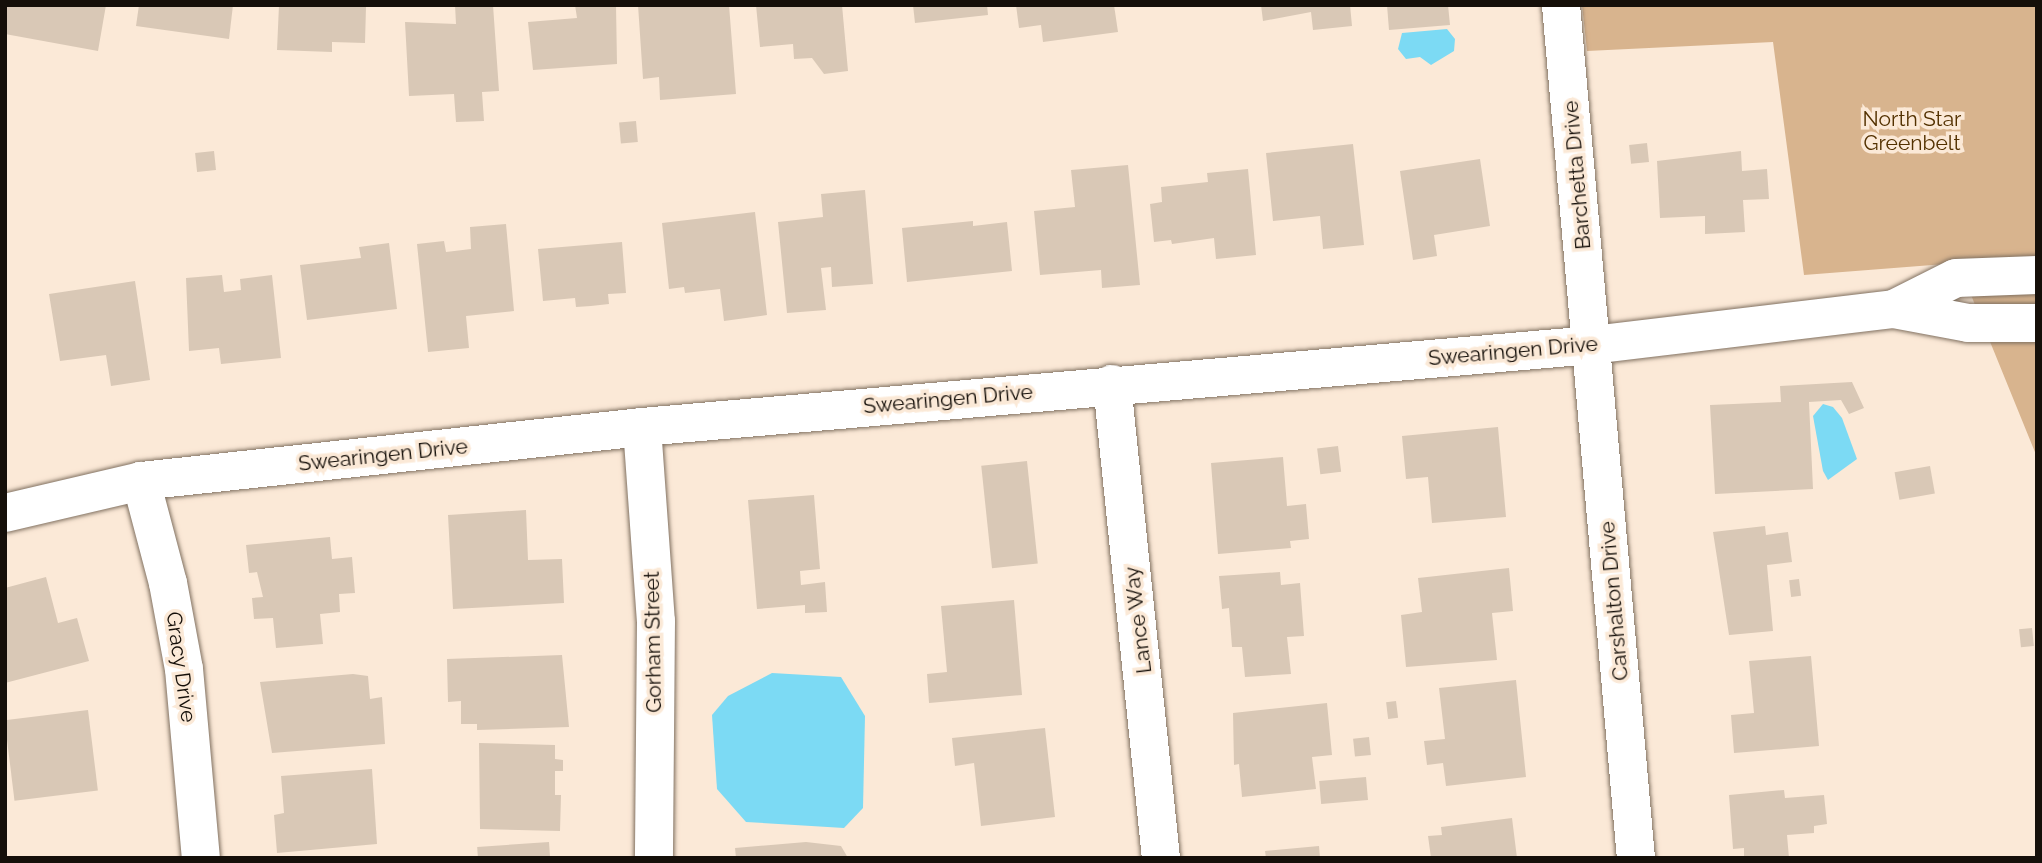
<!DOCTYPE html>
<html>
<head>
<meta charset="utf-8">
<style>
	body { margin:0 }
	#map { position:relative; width:2042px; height:863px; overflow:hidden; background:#fbe9d7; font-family:Raleway,sans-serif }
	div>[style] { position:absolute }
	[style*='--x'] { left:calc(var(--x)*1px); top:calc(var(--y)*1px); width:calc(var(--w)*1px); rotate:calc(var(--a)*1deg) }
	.green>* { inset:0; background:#d8b48e }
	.water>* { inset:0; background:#7cdaf4 }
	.building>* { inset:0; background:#d9c8b6; transform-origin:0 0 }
	.roads { filter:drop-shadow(0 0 2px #817161) drop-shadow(0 0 2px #817161) }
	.minor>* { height:38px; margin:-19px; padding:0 19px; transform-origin:19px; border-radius:19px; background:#fff }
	span { translate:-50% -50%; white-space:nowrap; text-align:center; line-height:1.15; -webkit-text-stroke:7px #fbe9d7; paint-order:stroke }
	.park-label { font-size:21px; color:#533100 }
	.street-label { font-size:21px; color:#150f09 }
	.frame { position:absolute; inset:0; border:7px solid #150f09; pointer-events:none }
</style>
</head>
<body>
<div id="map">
	<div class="green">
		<i style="clip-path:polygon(1582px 5px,2037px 5px,2037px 457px,1958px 263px,1804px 275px,1773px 42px,1587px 51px)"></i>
	</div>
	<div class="water">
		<i style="clip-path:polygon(1447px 29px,1455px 39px,1454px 51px,1431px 65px,1420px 57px,1406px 59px,1398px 49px,1402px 33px)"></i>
		<i style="clip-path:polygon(1823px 404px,1833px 407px,1842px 418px,1857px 459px,1828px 480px,1823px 471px,1813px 416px)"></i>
		<i style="clip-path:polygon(772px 673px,841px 677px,865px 716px,863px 808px,844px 828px,746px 822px,717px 789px,712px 715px,728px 696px)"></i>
	</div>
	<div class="building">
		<i style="clip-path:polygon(6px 5px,106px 5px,98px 51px,5px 34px)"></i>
		<i style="clip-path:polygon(139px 5px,233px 5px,229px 39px,136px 26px)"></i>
		<i style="clip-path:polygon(279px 5px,366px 7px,365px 43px,332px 42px,332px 52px,277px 50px)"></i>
		<i style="clip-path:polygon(455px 5px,493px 5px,499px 91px,482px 92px,484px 121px,456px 122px,454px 94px,409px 96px,405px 22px,456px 24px)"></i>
		<i style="clip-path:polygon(575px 5px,616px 5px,617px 64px,533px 70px,528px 22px,577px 18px)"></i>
		<i style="clip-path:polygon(638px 5px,729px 5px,736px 94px,660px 100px,659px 77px,643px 79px)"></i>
		<i style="clip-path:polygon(756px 5px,842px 5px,848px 71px,824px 74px,812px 58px,794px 59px,793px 44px,760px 47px)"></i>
		<i style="clip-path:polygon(913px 5px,987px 5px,988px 15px,915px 23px)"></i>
		<i style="clip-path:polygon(1016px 5px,1114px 5px,1118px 32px,1043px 42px,1041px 25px,1019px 28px)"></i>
		<i style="clip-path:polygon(1261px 5px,1350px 5px,1352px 26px,1313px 30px,1311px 12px,1263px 21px)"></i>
		<i style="clip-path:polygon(1387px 5px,1448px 5px,1450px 25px,1389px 30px)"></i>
		<i style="left:636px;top:121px;width:21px;height:17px;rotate:85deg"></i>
		<i style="left:1647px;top:143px;width:19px;height:18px;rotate:84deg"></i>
		<i style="clip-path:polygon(1353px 144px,1364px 245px,1323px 249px,1320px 216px,1273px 221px,1266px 153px)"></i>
		<i style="left:214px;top:151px;width:19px;height:19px;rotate:84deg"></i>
		<i style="clip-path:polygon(1741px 151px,1742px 171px,1767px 169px,1769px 199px,1743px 200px,1745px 232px,1705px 234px,1705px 216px,1660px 218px,1657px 161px)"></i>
		<i style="clip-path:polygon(1480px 159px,1490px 226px,1434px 235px,1437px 256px,1413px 260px,1400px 171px)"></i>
		<i style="clip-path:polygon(1128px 165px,1140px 285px,1102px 288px,1101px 270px,1040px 275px,1034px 211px,1075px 207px,1071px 170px)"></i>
		<i style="clip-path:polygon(1248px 169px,1256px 255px,1216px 259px,1214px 238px,1172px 244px,1171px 240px,1154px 242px,1150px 204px,1162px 202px,1161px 187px,1208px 182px,1207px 173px)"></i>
		<i style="clip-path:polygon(865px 190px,873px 284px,832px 287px,831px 267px,821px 268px,826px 310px,787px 313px,778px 222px,823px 217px,821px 194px)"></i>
		<i style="clip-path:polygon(755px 212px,767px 315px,724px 321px,720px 289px,685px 293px,684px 287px,669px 289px,662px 223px)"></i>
		<i style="clip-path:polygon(973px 221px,973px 226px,1007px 222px,1012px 271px,907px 282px,902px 228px)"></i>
		<i style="clip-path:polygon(506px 224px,514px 311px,466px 316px,469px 348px,428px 352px,417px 244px,444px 241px,446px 252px,471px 249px,470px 227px)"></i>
		<i style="clip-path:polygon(622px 242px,626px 293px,608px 294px,609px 304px,591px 306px,576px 307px,575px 298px,543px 301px,538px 249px)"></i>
		<i style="clip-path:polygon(389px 243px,397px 309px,307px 320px,300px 265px,361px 258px,359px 247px)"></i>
		<i style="clip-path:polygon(222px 275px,224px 292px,241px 290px,240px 279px,272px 275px,281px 358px,221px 364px,219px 348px,189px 351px,186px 278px)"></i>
		<i style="clip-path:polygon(135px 281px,150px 380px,111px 386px,106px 355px,60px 361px,49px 294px)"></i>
		<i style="clip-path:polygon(1852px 382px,1864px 408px,1849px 414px,1841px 400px,1809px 402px,1813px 489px,1715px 494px,1710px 405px,1781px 402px,1780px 386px)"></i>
		<i style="clip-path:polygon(1498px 427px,1506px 517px,1432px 523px,1428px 477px,1406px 479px,1402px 436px)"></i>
		<i style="left:1338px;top:446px;width:26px;height:21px;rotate:83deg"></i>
		<i style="clip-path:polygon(1283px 457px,1287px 506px,1306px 504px,1309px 539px,1290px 541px,1291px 548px,1218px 554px,1211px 463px)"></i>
		<i style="left:1027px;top:461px;width:103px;height:46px;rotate:84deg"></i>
		<i style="left:1930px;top:466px;width:28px;height:36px;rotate:80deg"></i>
		<i style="clip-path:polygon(814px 495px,820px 569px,800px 571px,801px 585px,825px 582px,827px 612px,805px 613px,805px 605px,757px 609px,748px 500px)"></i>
		<i style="clip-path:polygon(526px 510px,528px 560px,562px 559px,564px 603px,453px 609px,448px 515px)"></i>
		<i style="clip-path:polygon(1765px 526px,1766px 535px,1788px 532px,1792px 562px,1767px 565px,1773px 631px,1729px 635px,1713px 532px)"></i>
		<i style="clip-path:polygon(330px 537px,332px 559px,352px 557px,355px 593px,339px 594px,340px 612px,320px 614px,323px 644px,276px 648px,273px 618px,254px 619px,252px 598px,263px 597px,257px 572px,249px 573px,246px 545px)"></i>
		<i style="clip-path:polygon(1509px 568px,1513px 611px,1492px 613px,1497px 660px,1406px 667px,1401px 615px,1422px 612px,1418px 578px)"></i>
		<i style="clip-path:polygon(1280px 572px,1281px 585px,1300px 583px,1304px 636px,1287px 637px,1291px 674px,1245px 677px,1242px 647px,1232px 647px,1229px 608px,1222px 609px,1219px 576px)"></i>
		<i style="clip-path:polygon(46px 577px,58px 623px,77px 618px,89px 661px,5px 683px,5px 588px)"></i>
		<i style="left:1799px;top:579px;width:17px;height:10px;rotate:83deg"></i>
		<i style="clip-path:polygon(1014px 600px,1022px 695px,929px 703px,927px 674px,947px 672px,941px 606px)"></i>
		<i style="left:2032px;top:628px;width:18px;height:13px;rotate:84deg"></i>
		<i style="clip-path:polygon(562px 655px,569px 727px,477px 730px,477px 724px,461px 724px,461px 701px,448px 702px,447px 659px)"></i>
		<i style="clip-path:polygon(1811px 656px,1819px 746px,1734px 753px,1731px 715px,1754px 713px,1749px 661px)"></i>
		<i style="clip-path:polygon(353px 674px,368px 676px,370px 699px,382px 697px,385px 744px,272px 753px,260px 682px)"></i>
		<i style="clip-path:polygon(1516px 680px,1526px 777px,1446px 786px,1443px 763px,1427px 765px,1424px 741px,1445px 739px,1439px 688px)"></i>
		<i style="left:1396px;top:701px;width:17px;height:10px;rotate:83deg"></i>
		<i style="clip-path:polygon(1327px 703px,1332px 755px,1312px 757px,1316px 789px,1242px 797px,1239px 764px,1234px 765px,1233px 713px)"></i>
		<i style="left:88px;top:710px;width:81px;height:84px;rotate:83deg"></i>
		<i style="clip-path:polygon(1045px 728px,1055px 817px,981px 826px,974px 763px,955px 766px,952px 738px)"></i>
		<i style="left:1369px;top:737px;width:18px;height:16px;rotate:84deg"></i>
		<i style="clip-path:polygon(479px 743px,555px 745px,555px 759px,563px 760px,563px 771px,555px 771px,555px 795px,561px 795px,560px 831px,480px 829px)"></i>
		<i style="clip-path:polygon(372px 769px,377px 844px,277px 853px,274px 815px,284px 813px,281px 776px)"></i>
		<i style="left:1366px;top:777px;width:23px;height:47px;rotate:85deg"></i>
		<i style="clip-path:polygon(1784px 790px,1785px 798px,1824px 795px,1827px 824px,1814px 826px,1814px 833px,1787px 835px,1789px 858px,1744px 858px,1744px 848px,1733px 849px,1729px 795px)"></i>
		<i style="clip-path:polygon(1512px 818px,1517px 858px,1431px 858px,1428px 836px,1442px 835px,1441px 827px)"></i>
		<i style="left:549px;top:842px;width:16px;height:72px;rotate:86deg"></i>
		<i style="clip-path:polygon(806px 842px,841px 846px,848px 858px,736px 858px,735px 848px)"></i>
		<i style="clip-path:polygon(1319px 846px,1320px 858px,1266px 858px,1265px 851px)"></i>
	</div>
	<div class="roads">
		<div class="minor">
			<i style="--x:1561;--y:5;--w:856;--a:84.98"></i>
			<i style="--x:1894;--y:309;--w:69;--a:-26.6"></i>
			<i style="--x:1956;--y:278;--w:81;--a:-2.1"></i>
			<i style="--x:1112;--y:384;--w:477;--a:84.1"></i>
			<i style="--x:642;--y:427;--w:195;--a:85.9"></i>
			<i style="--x:656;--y:621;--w:237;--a:90.5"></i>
			<i style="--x:141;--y:481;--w:106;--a:75.2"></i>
			<i style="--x:168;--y:583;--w:87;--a:79.5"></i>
			<i style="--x:184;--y:669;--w:190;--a:84.9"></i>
			<i style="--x:5;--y:513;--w:140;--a:-13.2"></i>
			<i style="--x:141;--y:481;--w:504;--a:-6.15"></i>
			<i style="--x:642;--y:427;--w:954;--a:-4.93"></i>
			<i style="--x:1592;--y:345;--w:304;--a:-6.8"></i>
			<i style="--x:1894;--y:309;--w:75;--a:10.7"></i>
			<i style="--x:1968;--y:323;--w:69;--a:0"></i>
		</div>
	</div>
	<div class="park-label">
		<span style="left:1912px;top:131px">North Star<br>Greenbelt</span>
	</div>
	<div class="street-label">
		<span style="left:1577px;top:175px;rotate:-95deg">Barchetta Drive</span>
		<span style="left:1513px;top:351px;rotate:-5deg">Swearingen Drive</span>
		<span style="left:948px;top:399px;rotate:-5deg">Swearingen Drive</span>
		<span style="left:383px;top:455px;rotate:-6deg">Swearingen Drive</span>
		<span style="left:1614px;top:601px;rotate:-95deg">Carshalton Drive</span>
		<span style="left:1138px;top:620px;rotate:-97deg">Lance Way</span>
		<span style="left:653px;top:642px;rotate:-91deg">Gorham Street</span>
		<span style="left:181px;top:667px;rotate:82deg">Gracy Drive</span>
	</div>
	<div class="frame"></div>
</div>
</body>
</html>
